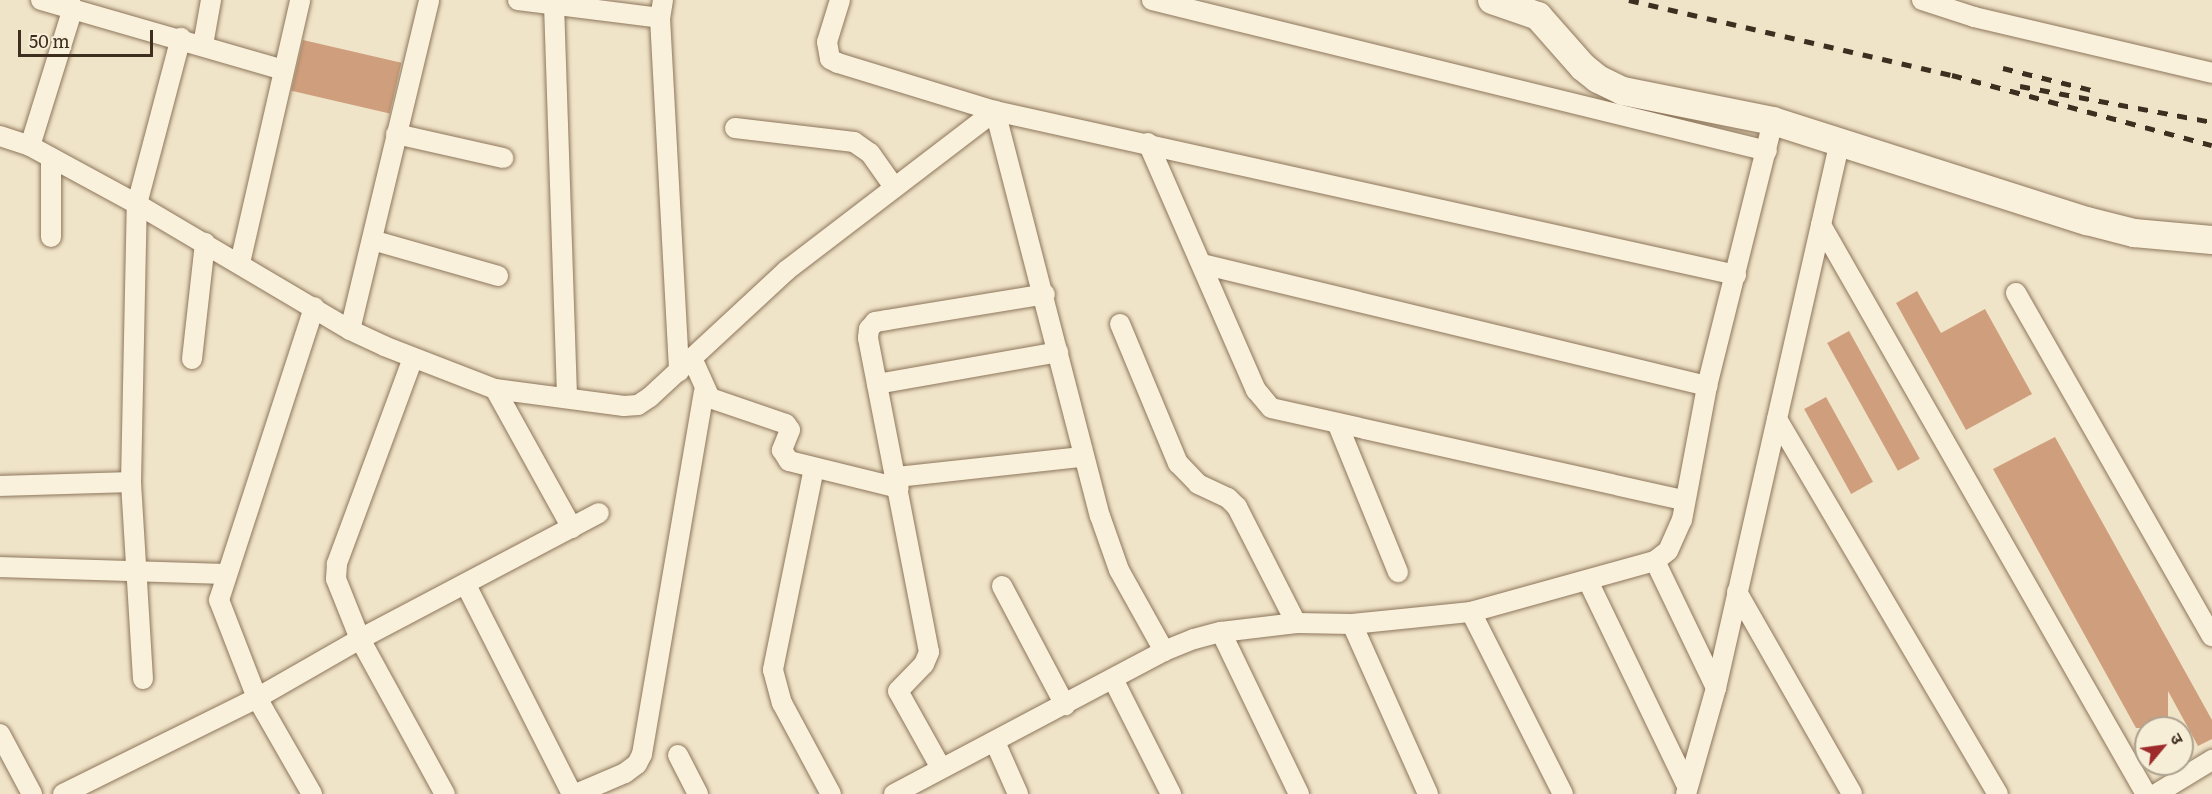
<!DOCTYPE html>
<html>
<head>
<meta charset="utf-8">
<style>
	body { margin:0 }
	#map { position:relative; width:2212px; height:794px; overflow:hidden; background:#f0e4c8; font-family:Literata,"Noto Sans Devanagari",serif }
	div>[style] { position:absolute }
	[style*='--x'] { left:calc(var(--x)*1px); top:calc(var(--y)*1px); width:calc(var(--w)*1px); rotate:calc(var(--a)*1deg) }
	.building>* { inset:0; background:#cf9f7d; transform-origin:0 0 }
	.roads { filter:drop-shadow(0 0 2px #8d765c) drop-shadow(0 0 2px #8d765c) }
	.street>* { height:20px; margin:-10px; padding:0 10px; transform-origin:10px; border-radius:10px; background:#faf1dc }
	.secondary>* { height:28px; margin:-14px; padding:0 14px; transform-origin:14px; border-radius:14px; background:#faf1dc }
	.rail>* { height:4.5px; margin-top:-2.25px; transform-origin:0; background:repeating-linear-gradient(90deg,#3d2e20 0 10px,transparent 0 20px) }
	span { translate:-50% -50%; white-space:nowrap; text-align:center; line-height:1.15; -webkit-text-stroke:6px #f7eed8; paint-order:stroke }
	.north { position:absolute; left:2134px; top:716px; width:60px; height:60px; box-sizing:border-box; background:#f7eed8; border:2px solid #ada18e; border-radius:50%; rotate:61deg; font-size:16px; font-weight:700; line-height:24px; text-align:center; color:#3d2e20 }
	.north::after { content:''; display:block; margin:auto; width:21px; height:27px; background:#9e2a2b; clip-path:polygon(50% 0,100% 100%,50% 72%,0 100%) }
	.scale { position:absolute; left:18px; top:30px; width:135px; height:27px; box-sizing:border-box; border:3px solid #3d2e20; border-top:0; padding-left:8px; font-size:18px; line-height:21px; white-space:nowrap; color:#3d2e20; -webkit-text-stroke:4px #f7eed8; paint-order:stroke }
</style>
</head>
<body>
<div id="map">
	<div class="building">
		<i style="left:303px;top:40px;width:101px;height:52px;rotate:13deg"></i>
		<i style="clip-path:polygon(1917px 291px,1941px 333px,1985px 309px,2032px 394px,1966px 430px,1896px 303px)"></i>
		<i style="left:1849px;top:331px;width:146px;height:25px;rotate:61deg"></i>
		<i style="left:1826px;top:397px;width:97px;height:25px;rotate:61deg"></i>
		<i style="clip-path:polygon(2055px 437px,2212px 720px,2212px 739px,2198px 746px,2168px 691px,2168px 728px,2136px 728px,1993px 469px)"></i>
	</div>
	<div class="roads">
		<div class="street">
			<i style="--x:41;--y:0;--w:252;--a:16.1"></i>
			<i style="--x:518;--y:0;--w:143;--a:7.2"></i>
			<i style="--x:663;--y:0;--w:18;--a:99"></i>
			<i style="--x:660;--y:18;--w:354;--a:86.9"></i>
			<i style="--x:840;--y:0;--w:44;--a:107.2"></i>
			<i style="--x:827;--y:42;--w:17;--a:80"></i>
			<i style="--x:830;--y:59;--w:9;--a:27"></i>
			<i style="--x:838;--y:63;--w:164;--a:17"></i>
			<i style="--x:995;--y:111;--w:759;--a:12.48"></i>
			<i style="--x:1152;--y:0;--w:633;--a:13.79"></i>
			<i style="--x:1922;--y:0;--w:55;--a:18.1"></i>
			<i style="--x:1974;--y:17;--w:244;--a:13.2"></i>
			<i style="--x:554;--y:4;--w:392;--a:88.1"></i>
			<i style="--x:203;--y:45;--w:46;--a:-79.9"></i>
			<i style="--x:735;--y:128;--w:120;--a:6.7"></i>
			<i style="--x:854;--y:142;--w:19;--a:35"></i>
			<i style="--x:870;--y:153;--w:42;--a:54.8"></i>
			<i style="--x:396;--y:134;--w:110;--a:12.6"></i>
			<i style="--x:0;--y:136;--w:32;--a:18"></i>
			<i style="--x:30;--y:146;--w:122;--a:28.5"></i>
			<i style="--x:137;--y:204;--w:247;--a:30.6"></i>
			<i style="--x:350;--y:330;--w:38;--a:25"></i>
			<i style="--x:384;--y:346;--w:119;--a:21.2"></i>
			<i style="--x:495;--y:389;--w:130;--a:7.5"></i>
			<i style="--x:624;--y:406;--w:14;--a:-4"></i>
			<i style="--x:638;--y:405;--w:14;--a:-34"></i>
			<i style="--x:650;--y:397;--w:187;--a:-42.8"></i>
			<i style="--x:787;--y:270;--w:262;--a:-37.4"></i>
			<i style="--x:995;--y:111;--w:418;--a:75.5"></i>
			<i style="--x:1100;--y:516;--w:57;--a:70.6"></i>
			<i style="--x:1119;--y:570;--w:93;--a:60.9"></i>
			<i style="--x:1148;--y:143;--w:270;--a:66.4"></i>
			<i style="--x:1256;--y:390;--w:23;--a:50"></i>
			<i style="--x:1271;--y:408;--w:423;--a:12.6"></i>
			<i style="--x:30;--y:146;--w:145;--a:-72.7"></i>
			<i style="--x:1821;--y:225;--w:655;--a:60.27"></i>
			<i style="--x:51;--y:237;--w:79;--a:-90"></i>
			<i style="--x:372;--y:240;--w:131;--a:15.9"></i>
			<i style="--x:240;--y:263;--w:270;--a:-77.1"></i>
			<i style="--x:1202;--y:264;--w:520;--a:13.58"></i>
			<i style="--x:2016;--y:293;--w:395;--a:60.3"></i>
			<i style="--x:1120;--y:324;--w:151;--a:67.4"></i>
			<i style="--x:1178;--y:463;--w:29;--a:46"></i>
			<i style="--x:1198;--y:484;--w:33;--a:25"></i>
			<i style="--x:1228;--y:498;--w:13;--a:45"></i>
			<i style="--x:1237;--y:507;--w:130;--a:63"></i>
			<i style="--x:350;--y:330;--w:339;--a:-76.5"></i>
			<i style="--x:413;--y:358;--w:220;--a:110.3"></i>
			<i style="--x:337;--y:564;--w:15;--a:94"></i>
			<i style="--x:336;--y:579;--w:65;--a:68.2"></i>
			<i style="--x:360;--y:639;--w:177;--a:61.3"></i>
			<i style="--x:692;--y:358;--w:44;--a:65.8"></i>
			<i style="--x:710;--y:398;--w:80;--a:18.9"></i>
			<i style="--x:786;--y:424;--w:7;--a:56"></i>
			<i style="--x:790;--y:430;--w:22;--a:112"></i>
			<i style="--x:782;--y:450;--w:13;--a:58"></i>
			<i style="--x:789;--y:461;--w:113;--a:13.8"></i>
			<i style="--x:192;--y:359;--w:117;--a:-83.6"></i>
			<i style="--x:877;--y:384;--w:184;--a:-10"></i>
			<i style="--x:495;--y:389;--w:159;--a:61"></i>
			<i style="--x:1777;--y:419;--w:435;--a:59.5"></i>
			<i style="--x:1338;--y:425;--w:159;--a:67.8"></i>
			<i style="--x:814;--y:468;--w:206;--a:101.5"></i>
			<i style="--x:773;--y:670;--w:34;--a:75"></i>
			<i style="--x:782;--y:703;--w:103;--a:61.7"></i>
			<i style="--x:897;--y:477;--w:186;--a:-6.2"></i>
			<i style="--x:0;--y:486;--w:131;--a:-1.7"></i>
			<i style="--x:1655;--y:561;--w:141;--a:64.3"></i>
			<i style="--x:0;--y:567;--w:224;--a:1.8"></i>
			<i style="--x:1588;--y:581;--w:228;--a:64.2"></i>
			<i style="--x:466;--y:585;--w:234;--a:63.1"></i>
			<i style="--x:1002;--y:586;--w:135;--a:62.1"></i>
			<i style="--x:1737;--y:592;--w:232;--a:60.3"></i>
			<i style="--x:1471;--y:612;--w:204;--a:63.2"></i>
			<i style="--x:1352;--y:624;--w:186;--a:65.9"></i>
			<i style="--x:1221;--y:632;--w:180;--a:64.3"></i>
			<i style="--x:143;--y:679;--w:197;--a:-93.5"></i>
			<i style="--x:131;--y:482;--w:278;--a:-88.8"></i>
			<i style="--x:137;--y:204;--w:172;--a:-75.2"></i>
			<i style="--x:1113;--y:679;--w:129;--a:63.2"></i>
			<i style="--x:0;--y:734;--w:68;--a:61.9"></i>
			<i style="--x:995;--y:742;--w:57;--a:66.1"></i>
			<i style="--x:678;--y:755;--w:44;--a:62.9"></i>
			<i style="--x:941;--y:768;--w:88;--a:-119.2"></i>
			<i style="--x:898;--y:691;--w:37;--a:-46"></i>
			<i style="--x:924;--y:664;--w:13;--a:-67"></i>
			<i style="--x:929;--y:652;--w:320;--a:-101"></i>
			<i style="--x:868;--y:338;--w:9;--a:-84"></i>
			<i style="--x:869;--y:329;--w:9;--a:-49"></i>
			<i style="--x:875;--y:322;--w:12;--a:-9"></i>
			<i style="--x:887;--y:320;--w:160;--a:-9.3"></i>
			<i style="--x:63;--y:794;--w:216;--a:-26.3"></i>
			<i style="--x:257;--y:698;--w:119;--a:-29.8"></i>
			<i style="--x:360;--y:639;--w:270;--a:-27.8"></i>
			<i style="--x:312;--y:794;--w:111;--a:-119.8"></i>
			<i style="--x:257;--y:698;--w:105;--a:-111.2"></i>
			<i style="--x:219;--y:600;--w:308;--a:-72"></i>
			<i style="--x:576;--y:794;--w:53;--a:-23.2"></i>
			<i style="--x:625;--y:773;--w:15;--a:-37"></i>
			<i style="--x:637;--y:764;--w:11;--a:-63"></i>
			<i style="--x:642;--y:754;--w:367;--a:-80.3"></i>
			<i style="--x:894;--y:794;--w:306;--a:-27.9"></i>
			<i style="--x:1164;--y:651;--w:32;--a:-22"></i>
			<i style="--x:1194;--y:639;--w:28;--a:-15"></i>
			<i style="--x:1221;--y:632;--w:76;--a:-6.8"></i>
			<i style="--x:1296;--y:623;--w:56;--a:1"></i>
			<i style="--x:1352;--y:624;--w:120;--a:-5.8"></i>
			<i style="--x:1471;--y:612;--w:191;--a:-15.5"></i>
			<i style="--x:1655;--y:561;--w:16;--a:-38"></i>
			<i style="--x:1668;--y:551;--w:34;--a:-66"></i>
			<i style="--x:1682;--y:520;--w:136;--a:-79.4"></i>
			<i style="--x:1707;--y:386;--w:273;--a:-76"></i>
			<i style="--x:1686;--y:794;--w:110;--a:-74.2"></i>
			<i style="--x:1716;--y:688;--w:561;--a:-77.23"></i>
			<i style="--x:2156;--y:794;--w:66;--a:-31.3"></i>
		</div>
		<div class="secondary">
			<i style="--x:1492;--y:0;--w:49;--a:19.2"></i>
			<i style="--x:1538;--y:16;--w:68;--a:48.6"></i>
			<i style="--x:1583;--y:67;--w:19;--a:39"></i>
			<i style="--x:1598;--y:79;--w:28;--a:26"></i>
			<i style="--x:1623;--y:91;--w:153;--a:11.3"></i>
			<i style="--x:1773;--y:121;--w:330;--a:17.7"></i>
			<i style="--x:2087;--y:221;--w:49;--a:14.3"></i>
			<i style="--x:2134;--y:233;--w:78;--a:5.1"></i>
		</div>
	</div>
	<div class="rail">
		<i style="--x:1629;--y:0;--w:332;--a:13.1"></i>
		<i style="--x:1952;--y:75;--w:269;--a:15.1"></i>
		<i style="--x:2003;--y:68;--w:96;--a:13.9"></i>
		<i style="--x:2020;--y:86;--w:195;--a:10.6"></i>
	</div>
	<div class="north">उ</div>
	<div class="scale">50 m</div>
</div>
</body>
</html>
